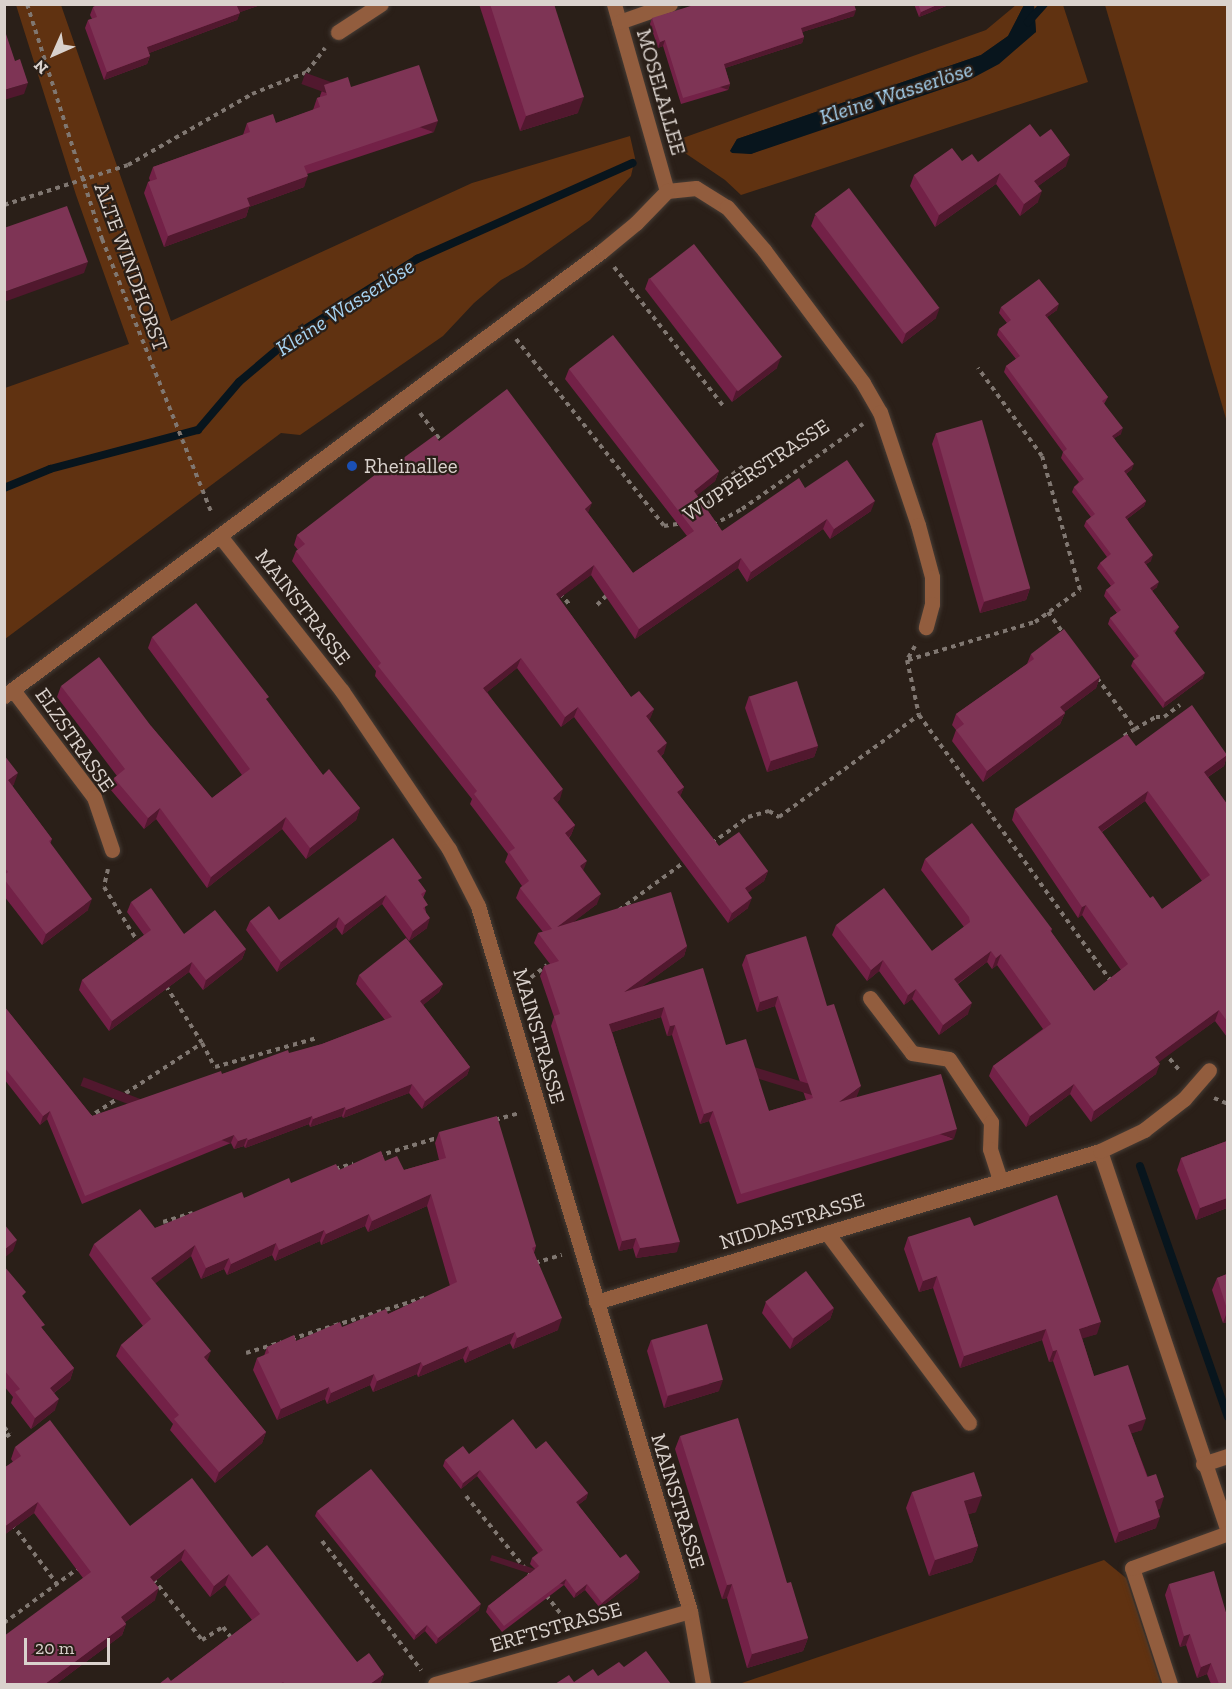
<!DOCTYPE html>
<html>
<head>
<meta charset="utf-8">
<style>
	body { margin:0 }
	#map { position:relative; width:1232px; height:1689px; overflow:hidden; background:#2a1f18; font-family:"Zilla Slab",serif }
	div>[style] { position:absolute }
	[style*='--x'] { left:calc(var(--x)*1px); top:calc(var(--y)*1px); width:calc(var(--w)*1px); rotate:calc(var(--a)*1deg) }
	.green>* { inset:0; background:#603211 }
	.water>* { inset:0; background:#08151d }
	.stream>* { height:8px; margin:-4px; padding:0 4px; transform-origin:4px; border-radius:4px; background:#08151d }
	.path>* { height:4px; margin-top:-2px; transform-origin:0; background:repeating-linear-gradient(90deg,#807771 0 4.5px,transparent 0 9px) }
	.roads { filter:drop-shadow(0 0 2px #463c35) drop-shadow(0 0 2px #463c35) }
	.minor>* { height:15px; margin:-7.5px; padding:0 7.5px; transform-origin:7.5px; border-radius:7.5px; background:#925d3e }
	.wall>* { inset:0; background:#732147 }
	.shaded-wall>* { inset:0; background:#51182e; transform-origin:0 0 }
	.building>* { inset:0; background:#7e3455; transform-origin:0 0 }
	.dots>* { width:16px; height:16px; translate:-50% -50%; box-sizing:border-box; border:3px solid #2a1f18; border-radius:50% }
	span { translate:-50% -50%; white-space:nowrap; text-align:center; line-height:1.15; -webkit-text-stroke:4.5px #2a1f18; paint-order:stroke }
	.street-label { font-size:21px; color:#dad2cd }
	.poi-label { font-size:21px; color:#dad2cd }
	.left { translate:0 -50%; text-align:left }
	.water-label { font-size:22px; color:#a6d2f0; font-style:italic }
	.frame { position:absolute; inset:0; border:6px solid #dad2cd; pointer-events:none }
	.north { position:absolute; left:24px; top:24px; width:60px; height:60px; -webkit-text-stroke:4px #2a1f18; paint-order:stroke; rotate:225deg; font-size:16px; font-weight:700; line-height:24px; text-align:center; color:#dad2cd }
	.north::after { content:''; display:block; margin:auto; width:21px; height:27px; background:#dad2cd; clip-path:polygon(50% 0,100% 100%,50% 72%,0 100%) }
	.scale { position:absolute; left:24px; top:1638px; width:86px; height:27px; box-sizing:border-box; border:3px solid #dad2cd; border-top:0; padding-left:8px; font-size:18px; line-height:21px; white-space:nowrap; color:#dad2cd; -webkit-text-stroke:4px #2a1f18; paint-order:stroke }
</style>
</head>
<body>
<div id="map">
	<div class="green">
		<i style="clip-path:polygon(16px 5px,61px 5px,171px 321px,472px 183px,630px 136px,635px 158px,631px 176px,590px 220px,524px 267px,501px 280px,474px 303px,443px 336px,300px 435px,281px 433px,5px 639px,5px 388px,129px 344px,76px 195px)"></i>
		<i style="clip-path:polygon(1016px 5px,1024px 5px,1008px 36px,981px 55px,737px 139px,730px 151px,751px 154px,1036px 32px,1034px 5px,1063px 5px,1088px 82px,741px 195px,725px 180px,685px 153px,680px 139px,986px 30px)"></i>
		<i style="clip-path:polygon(1105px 5px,1227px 5px,1227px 422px)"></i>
		<i style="clip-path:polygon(1104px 1560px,1126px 1578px,1161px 1684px,739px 1684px)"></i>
	</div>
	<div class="water">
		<i style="clip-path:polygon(1024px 5px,1034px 5px,1036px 32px,999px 64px,969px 80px,751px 154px,732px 153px,730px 151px,737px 139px,981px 55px,1008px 36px)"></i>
	</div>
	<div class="stream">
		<i style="--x:1028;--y:22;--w:24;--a:-48"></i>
		<i style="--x:4;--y:488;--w:50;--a:-22.4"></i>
		<i style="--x:50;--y:469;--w:153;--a:-14.8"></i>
		<i style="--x:198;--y:430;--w:63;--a:-49.5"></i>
		<i style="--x:239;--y:382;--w:68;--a:-40.2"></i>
		<i style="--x:291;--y:338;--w:149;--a:-32.1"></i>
		<i style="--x:417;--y:259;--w:236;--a:-24"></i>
		<i style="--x:1140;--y:1166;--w:266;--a:70.7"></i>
	</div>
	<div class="path">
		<i style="--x:27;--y:4;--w:247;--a:72.3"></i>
		<i style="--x:102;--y:239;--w:296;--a:68.2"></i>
		<i style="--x:4;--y:205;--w:130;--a:-17.9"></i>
		<i style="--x:128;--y:165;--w:143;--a:-29.8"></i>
		<i style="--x:252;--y:94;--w:59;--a:-21.8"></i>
		<i style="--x:307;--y:72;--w:30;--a:-53"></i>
		<i style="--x:614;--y:267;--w:179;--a:51.8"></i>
		<i style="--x:516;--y:339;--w:238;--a:51.6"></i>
		<i style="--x:664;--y:526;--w:18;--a:-9"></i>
		<i style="--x:420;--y:413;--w:38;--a:53"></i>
		<i style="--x:703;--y:511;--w:38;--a:-55"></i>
		<i style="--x:725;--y:480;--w:25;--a:-37"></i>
		<i style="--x:713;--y:525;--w:33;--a:-29"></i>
		<i style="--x:742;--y:509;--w:148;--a:-35.1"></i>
		<i style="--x:560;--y:593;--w:14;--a:51"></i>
		<i style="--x:597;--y:605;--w:17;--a:-45"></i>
		<i style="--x:1048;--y:612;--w:27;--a:54"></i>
		<i style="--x:915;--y:646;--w:16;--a:120"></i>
		<i style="--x:907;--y:660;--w:56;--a:77.7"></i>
		<i style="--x:919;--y:715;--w:328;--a:54.2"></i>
		<i style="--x:908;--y:660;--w:133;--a:-16.7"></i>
		<i style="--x:1035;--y:622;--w:55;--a:-35.4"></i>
		<i style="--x:1080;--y:590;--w:139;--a:-105.8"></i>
		<i style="--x:1042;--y:456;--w:109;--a:-126"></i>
		<i style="--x:1097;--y:678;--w:64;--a:53.3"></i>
		<i style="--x:1135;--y:729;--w:13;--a:148"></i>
		<i style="--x:1135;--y:729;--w:24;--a:-30"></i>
		<i style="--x:1156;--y:717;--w:8;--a:0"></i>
		<i style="--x:1164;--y:717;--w:20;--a:-37"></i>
		<i style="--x:712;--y:843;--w:44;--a:-35.8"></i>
		<i style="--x:748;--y:817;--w:22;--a:-16"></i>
		<i style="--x:769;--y:811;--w:12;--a:31"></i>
		<i style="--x:779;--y:817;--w:173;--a:-36.1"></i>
		<i style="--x:108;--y:869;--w:18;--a:103"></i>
		<i style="--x:104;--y:887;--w:67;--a:58.4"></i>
		<i style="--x:619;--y:910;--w:83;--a:-36.2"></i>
		<i style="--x:524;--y:983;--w:29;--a:-38"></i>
		<i style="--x:166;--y:986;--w:67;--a:57.7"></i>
		<i style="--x:1164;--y:1052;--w:25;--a:50"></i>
		<i style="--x:1214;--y:1098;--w:15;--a:23"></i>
		<i style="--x:88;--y:1118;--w:136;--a:-33.3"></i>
		<i style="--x:202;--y:1043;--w:27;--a:62"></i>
		<i style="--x:215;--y:1067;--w:106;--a:-15.9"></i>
		<i style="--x:495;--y:1120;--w:26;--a:-16"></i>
		<i style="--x:378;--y:1156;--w:65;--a:-17"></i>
		<i style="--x:335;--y:1169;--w:19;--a:-16"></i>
		<i style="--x:163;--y:1222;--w:31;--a:-17"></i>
		<i style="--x:535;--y:1263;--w:28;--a:-17"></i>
		<i style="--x:291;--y:1339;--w:142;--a:-17.2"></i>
		<i style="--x:246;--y:1353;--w:37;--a:-17"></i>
		<i style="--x:4;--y:1427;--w:9;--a:49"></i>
		<i style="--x:10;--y:1434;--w:7;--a:146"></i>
		<i style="--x:466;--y:1496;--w:104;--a:50.8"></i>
		<i style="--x:12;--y:1524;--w:75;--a:53.1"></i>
		<i style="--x:322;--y:1541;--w:163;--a:52.5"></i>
		<i style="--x:153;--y:1579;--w:78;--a:51.2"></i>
		<i style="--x:202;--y:1640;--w:25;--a:-32"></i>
		<i style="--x:223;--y:1627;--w:15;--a:53"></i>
		<i style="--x:546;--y:1595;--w:37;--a:52"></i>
		<i style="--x:4;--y:1623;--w:94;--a:-36.4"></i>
	</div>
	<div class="roads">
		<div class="minor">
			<i style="--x:614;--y:4;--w:194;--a:74.2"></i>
			<i style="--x:619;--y:22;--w:54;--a:-19.4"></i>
			<i style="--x:338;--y:32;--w:51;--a:-33.1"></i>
			<i style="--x:667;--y:191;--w:29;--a:-6"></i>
			<i style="--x:696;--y:188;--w:36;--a:32"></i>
			<i style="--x:727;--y:207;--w:57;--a:49.3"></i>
			<i style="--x:764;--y:250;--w:166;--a:53.3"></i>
			<i style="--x:863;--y:383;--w:34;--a:60"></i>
			<i style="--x:880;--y:412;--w:119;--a:71.4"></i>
			<i style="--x:918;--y:525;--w:54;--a:74.9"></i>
			<i style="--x:932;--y:577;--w:27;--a:90"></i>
			<i style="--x:932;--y:604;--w:24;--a:105"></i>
			<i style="--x:220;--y:536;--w:197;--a:51.8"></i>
			<i style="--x:342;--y:691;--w:191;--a:55.9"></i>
			<i style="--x:449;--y:849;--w:64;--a:63"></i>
			<i style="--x:478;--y:906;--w:736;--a:73.26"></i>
			<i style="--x:690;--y:1611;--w:74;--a:79.9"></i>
			<i style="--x:13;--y:690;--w:134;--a:52.9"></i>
			<i style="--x:94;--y:797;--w:56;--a:71.2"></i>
			<i style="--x:4;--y:696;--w:745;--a:-36.65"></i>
			<i style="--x:602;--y:251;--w:44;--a:-39.5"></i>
			<i style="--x:636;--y:223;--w:45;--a:-45.9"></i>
			<i style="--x:870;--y:998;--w:69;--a:52.6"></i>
			<i style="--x:912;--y:1053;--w:37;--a:9"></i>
			<i style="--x:949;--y:1059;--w:76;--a:56.3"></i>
			<i style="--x:991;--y:1122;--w:27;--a:92"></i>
			<i style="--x:990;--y:1149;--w:33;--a:72"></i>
			<i style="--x:1100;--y:1151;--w:401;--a:71.4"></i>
			<i style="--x:827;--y:1233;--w:237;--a:53.2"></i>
			<i style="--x:596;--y:1302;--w:526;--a:-16.68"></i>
			<i style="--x:1100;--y:1151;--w:49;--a:-25.5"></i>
			<i style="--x:1144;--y:1130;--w:51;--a:-37.8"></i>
			<i style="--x:1184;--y:1099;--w:38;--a:-49"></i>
			<i style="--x:1203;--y:1464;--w:26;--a:-18"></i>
			<i style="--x:435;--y:1684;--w:265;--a:-16"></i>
			<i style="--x:1170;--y:1684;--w:122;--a:-108.1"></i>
			<i style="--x:1132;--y:1568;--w:102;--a:-20"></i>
		</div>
	</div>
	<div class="wall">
		<i style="clip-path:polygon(100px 4px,263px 4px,240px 12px,237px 20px,149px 53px,150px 56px,147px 64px,104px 80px,85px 28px,88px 20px,92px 19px,90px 15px,93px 7px)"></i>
		<i style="clip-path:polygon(479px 4px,554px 4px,578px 113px,520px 131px)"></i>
		<i style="clip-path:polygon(914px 4px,951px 4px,919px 17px)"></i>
		<i style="clip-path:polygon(854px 16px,802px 32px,804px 37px,802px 43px,725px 68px,730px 84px,728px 90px,681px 104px,663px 46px,658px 48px,650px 24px,652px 18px)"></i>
		<i style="clip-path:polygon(324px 85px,351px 87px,434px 132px,307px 174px,304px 187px,249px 207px,246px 217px,164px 247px,144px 193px,148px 182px,150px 181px,149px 178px,153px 167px,243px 135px,247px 123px,276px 123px,313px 110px,317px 98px,320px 97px,320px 96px)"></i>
		<i style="clip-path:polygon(1040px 137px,1066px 166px,1038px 186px,1038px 202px,1020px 216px,996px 184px,935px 227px,910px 186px,914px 175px,962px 161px,978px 162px)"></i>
		<i style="clip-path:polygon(815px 215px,936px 318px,902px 344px,811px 226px)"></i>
		<i style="clip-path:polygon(649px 278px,777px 368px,732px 402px,645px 289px)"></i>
		<i style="clip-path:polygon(1001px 307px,1057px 310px,1047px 317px,1108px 397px,1104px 404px,1121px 434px,1114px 438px,1132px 469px,1126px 474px,1146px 501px,1144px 506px,1127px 519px,1151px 561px,1146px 564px,1157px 587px,1152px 591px,1179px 627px,1175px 633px,1203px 678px,1163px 708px,1131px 666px,1133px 661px,1135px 659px,1108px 624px,1110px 618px,1117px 613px,1104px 596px,1106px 590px,1111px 586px,1097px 568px,1100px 563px,1107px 557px,1084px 526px,1086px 521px,1091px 517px,1072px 492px,1074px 487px,1079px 482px,1061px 458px,1063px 452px,1004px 372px,1006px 366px,1016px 359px,997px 335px,999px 329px,1007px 323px,999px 313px)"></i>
		<i style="clip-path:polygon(569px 369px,719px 471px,715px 481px,697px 495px,722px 531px,805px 488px,871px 511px,830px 539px,823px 529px,747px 582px,738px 568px,635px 639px,591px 575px,559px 598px,631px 697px,654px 709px,649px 720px,664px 753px,661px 756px,684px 787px,680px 796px,719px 846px,768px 871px,764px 881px,748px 892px,748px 908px,728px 923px,574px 717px,561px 727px,517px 668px,487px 692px,560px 799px,557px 802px,575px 825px,571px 835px,569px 838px,597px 904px,573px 922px,687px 946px,684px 956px,641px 987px,726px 1045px,769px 1111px,806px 1100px,775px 1006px,757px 1012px,742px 965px,746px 955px,827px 1006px,857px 1096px,855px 1098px,954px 1139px,737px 1204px,709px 1121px,700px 1124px,672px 1035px,667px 1036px,661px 1017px,612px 1032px,677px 1252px,636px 1258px,633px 1248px,619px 1251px,551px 1026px,554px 1017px,540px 976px,544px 966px,550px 964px,534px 943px,538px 933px,543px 932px,516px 898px,520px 888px,522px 886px,505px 862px,508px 854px,470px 804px,472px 799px,375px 676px,376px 671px,292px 561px,296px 551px,298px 550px,294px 545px,297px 535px,391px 467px,439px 441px,588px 513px,633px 573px,687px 536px,565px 379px)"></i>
		<i style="clip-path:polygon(936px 433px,1030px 588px,1026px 600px,980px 613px,932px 444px)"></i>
		<i style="clip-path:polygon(152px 637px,267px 701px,323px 775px,360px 808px,356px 820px,306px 859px,282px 829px,207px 888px,156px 819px,144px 829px,110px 789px,114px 778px,117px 776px,57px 697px,61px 686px,151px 726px,212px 798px,242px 775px,148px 648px)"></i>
		<i style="clip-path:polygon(1031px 654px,1100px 677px,1096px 688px,1064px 712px,1065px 713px,1060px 724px,983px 782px,952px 741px,956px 730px,952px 725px,956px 714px,1027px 664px)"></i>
		<i style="clip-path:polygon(749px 696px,818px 746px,814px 757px,767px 772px,745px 708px)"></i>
		<i style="clip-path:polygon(evenodd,1136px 746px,1227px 755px,1224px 766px,1208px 777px,1227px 804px,1227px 1037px,1215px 1021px,1158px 1062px,1156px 1074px,1091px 1122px,1070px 1094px,1026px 1127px,989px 1076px,993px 1066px,1043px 1029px,997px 965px,992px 969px,987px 962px,958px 984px,968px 1014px,939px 1035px,912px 999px,904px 1005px,879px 971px,867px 981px,832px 935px,836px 925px,932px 951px,964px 927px,921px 870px,925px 859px,1052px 929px,1051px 932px,1094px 991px,1121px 970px,1082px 915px,1078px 918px,1012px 820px,1015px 809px,1136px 746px,1145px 801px,1202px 881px,1162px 909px,1150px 898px,1102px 832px,1145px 801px)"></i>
		<i style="clip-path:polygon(4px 755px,14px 784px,12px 786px,52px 839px,50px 844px,88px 910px,42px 945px,4px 896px)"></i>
		<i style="clip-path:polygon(420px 883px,426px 891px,423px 898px,426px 912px,427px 928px,409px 941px,382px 904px,342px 935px,336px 927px,277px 972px,246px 930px,250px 921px,279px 920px)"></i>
		<i style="clip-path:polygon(131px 902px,184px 934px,246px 949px,242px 959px,203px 990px,189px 972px,109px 1031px,79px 990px,82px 980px,144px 935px,127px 912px)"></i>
		<i style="clip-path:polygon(359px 975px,443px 984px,439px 992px,423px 1005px,470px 1067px,467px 1075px,422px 1109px,409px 1093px,343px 1118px,342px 1116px,310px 1127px,309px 1124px,245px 1148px,244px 1146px,234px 1149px,231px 1143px,82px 1204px,47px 1119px,40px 1125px,4px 1079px,4px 1006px,92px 1116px,222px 1074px,322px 1044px,385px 1020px,356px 984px)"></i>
		<i style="clip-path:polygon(439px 1132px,536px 1246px,534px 1253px,558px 1330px,513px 1349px,510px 1343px,465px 1363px,463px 1358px,418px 1377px,417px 1374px,373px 1392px,370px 1385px,327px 1404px,325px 1399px,277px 1420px,253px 1370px,257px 1358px,264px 1356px,267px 1347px,296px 1341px,388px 1314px,450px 1286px,427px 1206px,368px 1232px,365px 1226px,321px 1245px,320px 1241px,275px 1261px,272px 1255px,227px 1275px,224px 1269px,201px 1279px,191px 1256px,155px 1283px,207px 1361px,266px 1432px,262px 1443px,215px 1483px,170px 1430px,173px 1424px,116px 1356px,121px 1345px,143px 1326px,89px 1255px,94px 1244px,155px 1228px,244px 1198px,339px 1170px,385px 1161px,404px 1170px,439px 1160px,435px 1143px)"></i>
		<i style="clip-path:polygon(1227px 1141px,1227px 1208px,1196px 1220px,1177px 1170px,1181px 1158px)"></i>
		<i style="clip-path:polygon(974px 1226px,1097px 1334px,1082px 1338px,1094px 1376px,1142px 1430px,1131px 1433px,1160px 1509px,1158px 1509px,1156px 1528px,1115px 1543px,1053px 1361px,1049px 1362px,1042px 1340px,960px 1368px,933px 1288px,919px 1292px,904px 1249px,908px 1237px)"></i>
		<i style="clip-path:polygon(4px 1266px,43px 1330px,74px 1368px,70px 1380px,54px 1393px,55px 1410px,31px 1429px,11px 1403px,13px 1397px,4px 1386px)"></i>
		<i style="clip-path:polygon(1227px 1274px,1227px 1322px,1223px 1323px,1212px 1290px,1217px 1278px)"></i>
		<i style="clip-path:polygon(766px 1302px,834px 1308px,830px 1319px,790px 1349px,762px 1313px)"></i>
		<i style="clip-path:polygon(651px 1340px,719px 1391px,664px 1408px,647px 1351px)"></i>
		<i style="clip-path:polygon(680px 1436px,787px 1583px,808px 1638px,803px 1651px,747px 1668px,727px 1598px,722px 1599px,675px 1449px)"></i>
		<i style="clip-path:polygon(15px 1447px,130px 1526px,252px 1557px,357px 1662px,384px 1674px,380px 1684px,159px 1684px,171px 1681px,252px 1620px,225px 1585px,210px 1597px,181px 1560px,154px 1582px,155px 1600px,125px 1622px,126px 1624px,122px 1635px,56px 1684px,4px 1684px,83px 1578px,34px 1513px,4px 1535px,4px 1468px,13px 1462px,11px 1459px)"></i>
		<i style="clip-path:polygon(536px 1449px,588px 1493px,586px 1499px,578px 1505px,620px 1558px,638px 1578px,600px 1608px,585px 1590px,574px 1598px,564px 1585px,502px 1632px,486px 1612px,488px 1606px,535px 1569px,530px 1564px,532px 1558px,538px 1553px,477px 1476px,461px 1489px,443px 1466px,445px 1460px,469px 1454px)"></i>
		<i style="clip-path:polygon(912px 1492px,976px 1512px,968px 1514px,978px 1546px,972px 1562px,929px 1576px,906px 1508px)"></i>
		<i style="clip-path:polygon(317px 1511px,479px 1610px,436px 1644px,425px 1631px,414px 1640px,315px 1516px)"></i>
		<i style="clip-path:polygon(1169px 1584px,1227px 1684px,1211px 1684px,1207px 1674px,1197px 1678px,1186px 1645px,1180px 1647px,1165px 1595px)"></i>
	</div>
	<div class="shaded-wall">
		<i style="clip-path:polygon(241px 4px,263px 4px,235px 14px,237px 6px)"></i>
		<i style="clip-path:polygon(939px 4px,951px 4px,919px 17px,921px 12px)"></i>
		<i style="clip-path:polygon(856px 10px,854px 16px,799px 33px,801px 28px)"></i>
		<i style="clip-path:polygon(240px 13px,237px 20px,144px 55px,147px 47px)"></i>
		<i style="clip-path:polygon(804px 37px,802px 43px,722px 69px,724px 64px)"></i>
		<i style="clip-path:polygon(665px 40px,663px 46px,658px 48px,660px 42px)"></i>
		<i style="clip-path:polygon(150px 56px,147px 64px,104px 80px,107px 72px)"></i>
		<i style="clip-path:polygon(28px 83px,24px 94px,4px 100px,4px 90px)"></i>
		<i style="left:730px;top:84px;width:6px;height:49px;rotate:108deg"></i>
		<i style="clip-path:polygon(584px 97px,578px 113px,520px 131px,526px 116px)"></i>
		<i style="left:438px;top:121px;width:12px;height:141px;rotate:110deg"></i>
		<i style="clip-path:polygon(1070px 155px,1066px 166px,1030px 192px,1034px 181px)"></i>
		<i style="clip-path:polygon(1000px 173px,996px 184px,935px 227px,939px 215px)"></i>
		<i style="clip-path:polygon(308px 176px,304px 187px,249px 207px,246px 217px,164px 247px,168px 236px,247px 198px)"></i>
		<i style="clip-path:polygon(1042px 191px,1038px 202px,1020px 216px,1024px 204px)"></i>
		<i style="clip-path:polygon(88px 262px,84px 273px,4px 302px,4px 292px)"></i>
		<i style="clip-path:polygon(1059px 304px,1057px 310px,1043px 320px,1045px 315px)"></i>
		<i style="clip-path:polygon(940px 307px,936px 318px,902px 344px,906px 333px)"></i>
		<i style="clip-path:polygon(781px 357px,777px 368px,732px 402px,736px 391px)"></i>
		<i style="clip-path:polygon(1123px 428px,1121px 434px,1110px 441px,1112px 436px)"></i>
		<i style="clip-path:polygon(1134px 464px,1132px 469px,1122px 477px,1124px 471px)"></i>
		<i style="clip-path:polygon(719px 471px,715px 481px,690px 501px,694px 491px)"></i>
		<i style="clip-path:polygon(875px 501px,871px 511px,830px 539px,834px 529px)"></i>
		<i style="clip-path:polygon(1146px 501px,1144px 506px,1123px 522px,1125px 517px)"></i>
		<i style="clip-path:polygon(592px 503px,588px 513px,585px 509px)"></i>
		<i style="clip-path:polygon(827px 519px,823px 529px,747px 582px,751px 572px)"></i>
		<i style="clip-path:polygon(1153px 555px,1151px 561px,1142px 567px,1144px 562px)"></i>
		<i style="clip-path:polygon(741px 558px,738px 568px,635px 639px,639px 629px)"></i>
		<i style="clip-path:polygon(594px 565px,591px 575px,552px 604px,556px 594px)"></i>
		<i style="clip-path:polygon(1159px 582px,1157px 587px,1148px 594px,1150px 588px)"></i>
		<i style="clip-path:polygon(1030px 588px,1026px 600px,980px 613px,984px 602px)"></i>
		<i style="clip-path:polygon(521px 658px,517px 668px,480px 698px,483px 688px)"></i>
		<i style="clip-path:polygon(1205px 673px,1203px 678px,1163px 708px,1165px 702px)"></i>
		<i style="clip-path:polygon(1100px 677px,1096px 688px,1056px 718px,1060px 707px)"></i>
		<i style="clip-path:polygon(578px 707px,574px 717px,561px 727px,565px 717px)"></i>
		<i style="clip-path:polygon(654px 709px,650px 719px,642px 726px,646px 716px)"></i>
		<i style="clip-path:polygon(1065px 713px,1060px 724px,983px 782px,987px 771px)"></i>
		<i style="clip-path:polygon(667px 743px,664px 753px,654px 761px,657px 751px)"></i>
		<i style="clip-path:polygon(818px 746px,814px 757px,767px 772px,771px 761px)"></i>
		<i style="clip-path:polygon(1227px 755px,1224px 766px,1200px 782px,1204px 772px)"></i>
		<i style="clip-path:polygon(18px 773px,14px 784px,4px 791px,8px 780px)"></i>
		<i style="clip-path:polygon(684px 787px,680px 797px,677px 792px)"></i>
		<i style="clip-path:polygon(563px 789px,560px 799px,550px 808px,553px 798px)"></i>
		<i style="clip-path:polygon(1148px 791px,1145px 801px,1094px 837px,1098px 827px)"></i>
		<i style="clip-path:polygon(160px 808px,156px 819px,144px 829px,148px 818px)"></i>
		<i style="clip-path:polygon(360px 808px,356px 820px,306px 859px,310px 848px)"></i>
		<i style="clip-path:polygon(286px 817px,282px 829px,207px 888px,211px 877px)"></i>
		<i style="clip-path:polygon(575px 825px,571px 835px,562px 843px,565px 833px)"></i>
		<i style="clip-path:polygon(587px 861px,583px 871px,580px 866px)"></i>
		<i style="clip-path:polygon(768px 871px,764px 881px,741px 898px,745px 888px)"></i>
		<i style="clip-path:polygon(601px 894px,597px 904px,554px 937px,557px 927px)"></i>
		<i style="clip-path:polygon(386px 895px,382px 904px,342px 935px,345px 925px)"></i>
		<i style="clip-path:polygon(752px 898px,748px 908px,728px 923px,732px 913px)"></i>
		<i style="clip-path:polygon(92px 899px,88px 910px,42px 945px,46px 934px)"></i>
		<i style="clip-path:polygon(1086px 905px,1082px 915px,1078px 918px,1082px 907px)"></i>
		<i style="clip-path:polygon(339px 917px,336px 927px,277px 972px,281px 962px)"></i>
		<i style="clip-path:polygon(430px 918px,427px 928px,409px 941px,413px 931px)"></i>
		<i style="clip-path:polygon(687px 946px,684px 956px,621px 1002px,624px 992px)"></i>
		<i style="clip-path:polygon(246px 949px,242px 959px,203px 990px,206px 980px)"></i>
		<i style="clip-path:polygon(991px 951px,987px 962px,950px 989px,954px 979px)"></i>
		<i style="clip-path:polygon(1001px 954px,997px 965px,992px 969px,996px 958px)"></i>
		<i style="clip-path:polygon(883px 960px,879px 971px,867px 981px,871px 970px)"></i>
		<i style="clip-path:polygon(192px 962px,189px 972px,109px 1031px,112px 1021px)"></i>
		<i style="clip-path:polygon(443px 984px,439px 992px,417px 1010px,420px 1001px)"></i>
		<i style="clip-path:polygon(916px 989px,912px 999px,904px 1005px,908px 995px)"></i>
		<i style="clip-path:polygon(778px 996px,775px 1006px,757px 1012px,760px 1002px)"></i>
		<i style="clip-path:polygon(972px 1003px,968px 1014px,939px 1035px,943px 1025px)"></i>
		<i style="clip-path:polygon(664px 1007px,661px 1017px,606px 1034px,609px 1024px)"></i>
		<i style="clip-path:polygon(1219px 1010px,1215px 1021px,1151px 1068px,1155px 1057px)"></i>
		<i style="clip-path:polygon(675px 1025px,672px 1035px,667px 1036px,670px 1026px)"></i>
		<i style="clip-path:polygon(1160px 1064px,1156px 1074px,1091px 1122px,1094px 1111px)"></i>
		<i style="clip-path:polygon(470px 1067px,467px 1075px,422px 1109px,425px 1101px)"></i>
		<i style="clip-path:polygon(412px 1084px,409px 1093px,343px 1118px,346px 1110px)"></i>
		<i style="clip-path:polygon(1074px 1084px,1070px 1094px,1026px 1127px,1030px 1116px)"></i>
		<i style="clip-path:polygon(861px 1086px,857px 1096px,836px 1112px,839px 1102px)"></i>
		<i style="clip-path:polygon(345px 1107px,342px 1116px,310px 1127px,313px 1119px)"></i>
		<i style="clip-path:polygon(50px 1111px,47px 1119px,40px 1125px,43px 1116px)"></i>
		<i style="clip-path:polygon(713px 1111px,709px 1121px,700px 1124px,704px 1114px)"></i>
		<i style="clip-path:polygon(312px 1116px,309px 1124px,245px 1148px,248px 1140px)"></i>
		<i style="left:957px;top:1129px;width:10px;height:226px;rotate:107deg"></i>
		<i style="left:234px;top:1135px;width:9px;height:161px;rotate:111deg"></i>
		<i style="clip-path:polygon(247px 1138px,244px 1146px,234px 1149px,238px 1141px)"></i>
		<i style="clip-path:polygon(431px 1194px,427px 1206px,368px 1232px,372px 1221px)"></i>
		<i style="clip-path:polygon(1227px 1198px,1227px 1208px,1196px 1220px,1200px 1208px)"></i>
		<i style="clip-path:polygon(369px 1214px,365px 1226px,321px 1245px,326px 1234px)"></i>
		<i style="clip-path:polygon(324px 1230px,320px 1241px,275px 1261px,279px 1250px)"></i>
		<i style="clip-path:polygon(636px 1238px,633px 1248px,619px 1251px,622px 1241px)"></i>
		<i style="clip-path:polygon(17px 1240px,13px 1251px,4px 1258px,4px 1250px)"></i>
		<i style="clip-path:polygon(680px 1242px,677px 1252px,636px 1258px,640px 1248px)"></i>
		<i style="clip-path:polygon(276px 1243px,272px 1255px,227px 1275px,231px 1264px)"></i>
		<i style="clip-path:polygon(195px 1245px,191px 1256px,147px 1290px,151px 1278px)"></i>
		<i style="clip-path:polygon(229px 1258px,224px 1269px,201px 1279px,206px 1268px)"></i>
		<i style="clip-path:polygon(937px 1276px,933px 1288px,919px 1292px,923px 1281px)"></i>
		<i style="clip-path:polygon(834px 1308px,830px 1319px,790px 1349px,794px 1338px)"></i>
		<i style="clip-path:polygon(1227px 1312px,1227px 1322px,1223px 1323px)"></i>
		<i style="clip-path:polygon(562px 1318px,558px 1330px,513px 1349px,517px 1338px)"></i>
		<i style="clip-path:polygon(1101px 1322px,1097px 1334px,1075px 1341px,1079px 1329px)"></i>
		<i style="clip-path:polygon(1046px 1329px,1042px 1340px,960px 1368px,964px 1356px)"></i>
		<i style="clip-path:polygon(515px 1332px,510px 1343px,465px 1363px,470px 1351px)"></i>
		<i style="clip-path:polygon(468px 1346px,463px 1358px,418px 1377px,423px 1366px)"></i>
		<i style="clip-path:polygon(1057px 1350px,1053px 1361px,1049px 1362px,1053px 1351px)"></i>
		<i style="clip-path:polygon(211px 1351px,207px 1362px,204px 1357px)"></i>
		<i style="clip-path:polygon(421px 1362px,417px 1374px,373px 1392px,377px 1381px)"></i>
		<i style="clip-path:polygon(74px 1368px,70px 1380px,46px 1399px,50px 1388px)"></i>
		<i style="clip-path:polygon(374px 1374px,370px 1385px,327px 1404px,331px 1393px)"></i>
		<i style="clip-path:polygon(723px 1380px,719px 1391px,664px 1408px,668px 1396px)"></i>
		<i style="clip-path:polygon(329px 1387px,325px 1399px,277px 1420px,281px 1409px)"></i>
		<i style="clip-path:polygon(59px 1399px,55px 1410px,31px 1429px,35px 1418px)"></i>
		<i style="clip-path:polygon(1146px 1419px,1142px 1430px,1124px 1436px,1128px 1425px)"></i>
		<i style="clip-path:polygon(266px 1432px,262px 1443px,215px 1483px,219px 1472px)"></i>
		<i style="clip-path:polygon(480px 1470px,477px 1476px,461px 1489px,463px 1483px)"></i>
		<i style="clip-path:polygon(588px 1493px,586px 1499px,574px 1508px,576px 1502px)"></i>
		<i style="clip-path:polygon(982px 1496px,976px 1512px,958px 1518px,964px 1501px)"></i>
		<i style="clip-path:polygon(1164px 1497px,1160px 1509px,1151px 1512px,1155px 1501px)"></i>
		<i style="clip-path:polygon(38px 1502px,34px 1513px,4px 1535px,4px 1527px)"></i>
		<i style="clip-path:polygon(1160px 1517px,1156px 1528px,1115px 1543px,1119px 1532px)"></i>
		<i style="clip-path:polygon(978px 1546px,972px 1562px,929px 1576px,935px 1560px)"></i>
		<i style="clip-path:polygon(185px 1549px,181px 1560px,146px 1588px,150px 1577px)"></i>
		<i style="clip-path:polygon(640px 1572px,638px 1578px,600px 1608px,602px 1603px)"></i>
		<i style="clip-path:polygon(229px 1574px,225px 1585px,210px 1597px,214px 1586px)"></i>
		<i style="left:566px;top:1579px;width:6px;height:78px;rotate:108deg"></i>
		<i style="clip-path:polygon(587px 1584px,585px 1590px,574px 1598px,576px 1593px)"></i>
		<i style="clip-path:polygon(732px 1584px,727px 1598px,722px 1599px,727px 1585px)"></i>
		<i style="clip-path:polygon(159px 1588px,155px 1600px,117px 1628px,121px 1617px)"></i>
		<i style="clip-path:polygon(481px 1604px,479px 1610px,436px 1644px,438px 1638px)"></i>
		<i style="clip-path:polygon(126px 1624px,122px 1635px,56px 1684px,45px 1684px)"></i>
		<i style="clip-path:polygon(427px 1625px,425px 1631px,414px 1640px,416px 1635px)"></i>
		<i style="clip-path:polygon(1190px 1634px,1186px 1645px,1180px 1647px,1184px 1636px)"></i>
		<i style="clip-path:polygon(808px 1638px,803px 1651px,747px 1668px,752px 1654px)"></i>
		<i style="clip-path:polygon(1211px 1663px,1207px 1674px,1197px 1678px,1201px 1667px)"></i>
		<i style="clip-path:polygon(384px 1674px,380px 1684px,370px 1684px)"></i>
	</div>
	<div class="building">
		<i style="clip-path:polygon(100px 4px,241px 4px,237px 6px,240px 13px,147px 47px,150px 56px,107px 72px,88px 20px,97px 17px,93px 7px)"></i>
		<i style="clip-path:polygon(490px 4px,554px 4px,584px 97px,526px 116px)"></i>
		<i style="clip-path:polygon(697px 4px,854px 4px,856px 10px,801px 28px,804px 37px,724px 64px,730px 84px,683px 98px,665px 40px,660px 42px,652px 18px)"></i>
		<i style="clip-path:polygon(918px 4px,939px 4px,921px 12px)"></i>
		<i style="clip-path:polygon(4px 28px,15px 61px,20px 59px,28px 83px,4px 90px)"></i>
		<i style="clip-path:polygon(419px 65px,438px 121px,304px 166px,308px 176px,247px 198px,250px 206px,168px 236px,148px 182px,157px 179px,153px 167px,250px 132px,247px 123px,273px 114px,276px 123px,320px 107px,317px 98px,327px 95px,324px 85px,348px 77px,351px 87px)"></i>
		<i style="clip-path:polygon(1030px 124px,1040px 137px,1051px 129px,1070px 155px,1034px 181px,1042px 191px,1024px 204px,1000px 173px,939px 215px,914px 175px,952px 148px,962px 161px,972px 154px,978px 162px)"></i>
		<i style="left:849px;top:188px;width:150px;height:43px;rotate:53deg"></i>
		<i style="clip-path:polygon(67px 206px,88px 262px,4px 292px,4px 228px)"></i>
		<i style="left:694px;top:244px;width:143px;height:56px;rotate:52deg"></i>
		<i style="clip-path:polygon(1039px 279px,1059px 304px,1045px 315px,1108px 397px,1102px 401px,1123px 428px,1112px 436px,1134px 464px,1124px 471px,1146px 501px,1125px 517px,1153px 555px,1144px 562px,1159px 582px,1150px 588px,1179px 627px,1173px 631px,1205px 673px,1165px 702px,1133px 661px,1139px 656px,1110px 618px,1121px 610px,1106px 590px,1115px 583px,1100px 563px,1111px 554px,1086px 521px,1095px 514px,1074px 487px,1084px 479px,1063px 452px,1067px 449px,1006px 366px,1020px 356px,999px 329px,1011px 320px,1001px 307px)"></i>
		<i style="clip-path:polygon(613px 335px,719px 471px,694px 491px,722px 531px,799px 478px,805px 488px,847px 460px,875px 501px,834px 529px,827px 519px,751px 572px,741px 558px,639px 629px,594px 565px,556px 594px,631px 697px,639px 691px,654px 709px,646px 716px,667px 743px,657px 751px,684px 787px,677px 792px,719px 846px,739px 832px,768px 871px,745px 888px,752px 898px,732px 913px,578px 707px,565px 717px,521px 658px,483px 688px,563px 789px,553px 798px,575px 825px,565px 833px,587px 861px,580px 866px,601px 894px,557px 927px,671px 892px,687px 946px,624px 992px,703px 968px,726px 1045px,746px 1039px,769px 1111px,813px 1098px,778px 996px,760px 1002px,746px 955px,806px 936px,827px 1006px,834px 1004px,861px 1086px,839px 1102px,941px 1074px,957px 1129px,741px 1194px,713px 1111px,704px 1114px,675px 1025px,670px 1026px,664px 1007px,609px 1024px,680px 1242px,640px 1248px,636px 1238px,622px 1241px,554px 1016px,560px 1014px,544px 966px,559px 961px,538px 933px,552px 929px,520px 888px,529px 881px,509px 852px,515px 848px,474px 794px,477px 791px,378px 666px,381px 663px,296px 551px,305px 544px,297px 535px,389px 464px,391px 467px,435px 435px,439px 441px,507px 389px,592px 503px,585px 509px,633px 573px,694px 531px,569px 369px)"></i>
		<i style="left:982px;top:420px;width:175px;height:48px;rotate:74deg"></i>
		<i style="clip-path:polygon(196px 603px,269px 697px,266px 699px,323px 775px,329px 769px,360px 808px,310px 848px,286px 817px,211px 877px,160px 808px,148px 818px,114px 778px,125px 769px,61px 686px,99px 657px,151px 726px,212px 798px,250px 769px,152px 637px)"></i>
		<i style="clip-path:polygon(1064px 629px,1100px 677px,1060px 707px,1065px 713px,987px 771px,956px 730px,964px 724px,956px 714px,1034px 659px,1031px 654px)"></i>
		<i style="left:797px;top:681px;width:68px;height:50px;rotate:72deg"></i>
		<i style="clip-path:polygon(evenodd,1192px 705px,1227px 755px,1204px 772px,1227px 804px,1227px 1021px,1219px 1010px,1155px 1057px,1160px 1064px,1094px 1111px,1074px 1084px,1030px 1116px,993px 1066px,1051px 1024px,1001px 954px,996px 958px,991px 951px,954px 979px,972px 1003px,943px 1025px,916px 989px,908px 995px,883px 960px,871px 970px,836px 925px,884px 888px,932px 951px,970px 922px,969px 917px,925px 859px,972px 823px,1052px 929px,1050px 930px,1094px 991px,1128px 964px,1086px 905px,1082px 907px,1015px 809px,1127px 734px,1136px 746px,1192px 705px,1148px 791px,1210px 875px,1162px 909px,1153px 896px,1150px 898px,1098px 827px,1148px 791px)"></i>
		<i style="clip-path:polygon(4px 755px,18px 773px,8px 780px,52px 839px,49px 841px,92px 899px,46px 934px,4px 879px,4px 875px,8px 872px,4px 867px)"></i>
		<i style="clip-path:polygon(393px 838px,422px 878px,418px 880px,426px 891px,421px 894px,428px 905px,423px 908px,430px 918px,413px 931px,386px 895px,345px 925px,339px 917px,281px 962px,250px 921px,269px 906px,279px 920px)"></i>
		<i style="clip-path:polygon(151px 888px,184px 934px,215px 910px,246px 949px,206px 980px,192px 962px,112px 1021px,82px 980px,151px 930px,131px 902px)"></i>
		<i style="clip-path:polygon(406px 938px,443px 984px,420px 1001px,470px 1067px,425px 1101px,412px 1084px,346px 1110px,345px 1107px,313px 1119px,312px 1116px,248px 1140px,247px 1138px,238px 1141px,234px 1135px,85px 1196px,50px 1111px,43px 1116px,4px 1067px,4px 1006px,92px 1116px,221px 1071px,222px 1074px,288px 1050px,289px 1053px,322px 1044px,392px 1017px,359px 975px)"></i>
		<i style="clip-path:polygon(497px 1116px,536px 1246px,532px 1248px,562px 1318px,517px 1338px,515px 1332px,470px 1351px,468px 1346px,423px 1366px,421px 1362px,377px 1381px,374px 1374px,331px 1393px,329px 1387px,281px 1409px,257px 1358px,269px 1353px,267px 1347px,294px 1335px,296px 1341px,340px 1322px,342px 1327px,386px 1309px,388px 1314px,457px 1282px,431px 1194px,372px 1221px,369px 1214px,326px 1234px,324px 1230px,279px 1250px,276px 1243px,231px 1264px,229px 1258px,206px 1268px,195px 1245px,151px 1278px,211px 1351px,204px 1357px,266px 1432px,219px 1472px,174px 1419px,179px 1415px,121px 1345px,151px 1319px,94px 1244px,140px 1209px,155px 1228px,242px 1192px,244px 1198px,289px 1178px,291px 1183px,336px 1164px,339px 1170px,381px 1151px,385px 1161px,397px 1156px,404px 1170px,446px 1158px,439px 1132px)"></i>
		<i style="clip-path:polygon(1227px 1141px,1227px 1198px,1200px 1208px,1181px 1158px)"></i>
		<i style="clip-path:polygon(1057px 1195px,1101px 1322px,1079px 1329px,1094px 1376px,1128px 1365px,1146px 1419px,1128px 1425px,1147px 1477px,1156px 1474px,1164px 1497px,1155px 1501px,1160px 1517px,1119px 1532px,1057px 1350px,1053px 1351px,1046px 1329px,964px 1356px,937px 1276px,923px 1281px,908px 1237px,970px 1217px,974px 1226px)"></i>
		<i style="clip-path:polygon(4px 1224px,17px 1240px,4px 1250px)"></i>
		<i style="clip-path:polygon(4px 1266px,26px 1292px,22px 1296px,45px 1325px,41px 1327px,74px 1368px,50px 1388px,59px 1399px,35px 1418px,15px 1392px,20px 1389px,4px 1370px)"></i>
		<i style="left:806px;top:1271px;width:46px;height:51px;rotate:53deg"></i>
		<i style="clip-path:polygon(1227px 1274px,1227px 1309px,1217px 1278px)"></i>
		<i style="left:707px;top:1324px;width:58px;height:58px;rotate:74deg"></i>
		<i style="clip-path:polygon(738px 1418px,787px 1583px,791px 1582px,808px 1638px,752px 1654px,732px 1584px,727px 1585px,680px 1436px)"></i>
		<i style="clip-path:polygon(513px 1419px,536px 1449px,546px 1441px,588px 1493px,576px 1502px,620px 1558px,626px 1554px,640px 1572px,602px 1603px,587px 1584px,576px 1593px,566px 1579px,504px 1626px,488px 1606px,539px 1566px,532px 1558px,543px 1550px,480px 1470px,463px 1483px,445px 1460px,463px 1446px,469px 1454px)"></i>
		<i style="clip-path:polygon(50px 1420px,130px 1526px,192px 1478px,252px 1557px,267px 1545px,357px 1662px,369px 1653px,384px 1674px,370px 1684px,285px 1684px,283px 1682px,280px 1684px,159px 1684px,168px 1677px,171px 1681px,260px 1614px,229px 1574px,214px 1586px,185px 1549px,150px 1577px,159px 1588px,121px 1617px,126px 1624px,45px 1684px,4px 1684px,4px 1636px,91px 1572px,38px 1502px,4px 1527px,4px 1468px,21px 1456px,15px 1447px)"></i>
		<i style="clip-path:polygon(371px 1469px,481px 1604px,438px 1638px,427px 1625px,416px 1635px,317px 1511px)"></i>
		<i style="clip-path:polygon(974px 1472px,982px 1496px,964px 1501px,978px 1546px,935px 1560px,912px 1492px)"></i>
		<i style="clip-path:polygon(1214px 1571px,1227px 1616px,1227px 1684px,1219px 1684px,1211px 1663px,1201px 1667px,1190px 1634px,1184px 1636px,1169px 1584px)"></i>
		<i style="clip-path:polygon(646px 1651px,671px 1684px,555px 1684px,569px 1675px,574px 1682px,593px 1669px,598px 1676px,619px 1662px,624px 1667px)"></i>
	</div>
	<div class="dots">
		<i style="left:352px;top:466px;background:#1a4fb4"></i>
	</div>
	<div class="street-label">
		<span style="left:661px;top:92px;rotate:74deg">MOSELALLEE</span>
		<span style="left:131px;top:267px;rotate:70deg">ALTE WINDHORST</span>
		<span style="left:756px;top:470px;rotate:-33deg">WUPPERSTRASSE</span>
		<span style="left:303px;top:607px;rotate:52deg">MAINSTRASSE</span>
		<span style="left:75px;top:740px;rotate:55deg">ELZSTRASSE</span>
		<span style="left:539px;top:1036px;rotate:74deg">MAINSTRASSE</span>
		<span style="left:792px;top:1221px;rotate:-17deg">NIDDASTRASSE</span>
		<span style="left:678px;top:1501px;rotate:73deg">MAINSTRASSE</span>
		<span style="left:556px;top:1627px;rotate:-16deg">ERFTSTRASSE</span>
	</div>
	<div class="poi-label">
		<span class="left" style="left:364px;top:466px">Rheinallee</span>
	</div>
	<div class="water-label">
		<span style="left:896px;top:93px;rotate:-18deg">Kleine Wasserlöse</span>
		<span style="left:345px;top:307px;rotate:-33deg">Kleine Wasserlöse</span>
	</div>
	<div class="frame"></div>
	<div class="north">N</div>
	<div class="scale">20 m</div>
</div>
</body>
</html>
